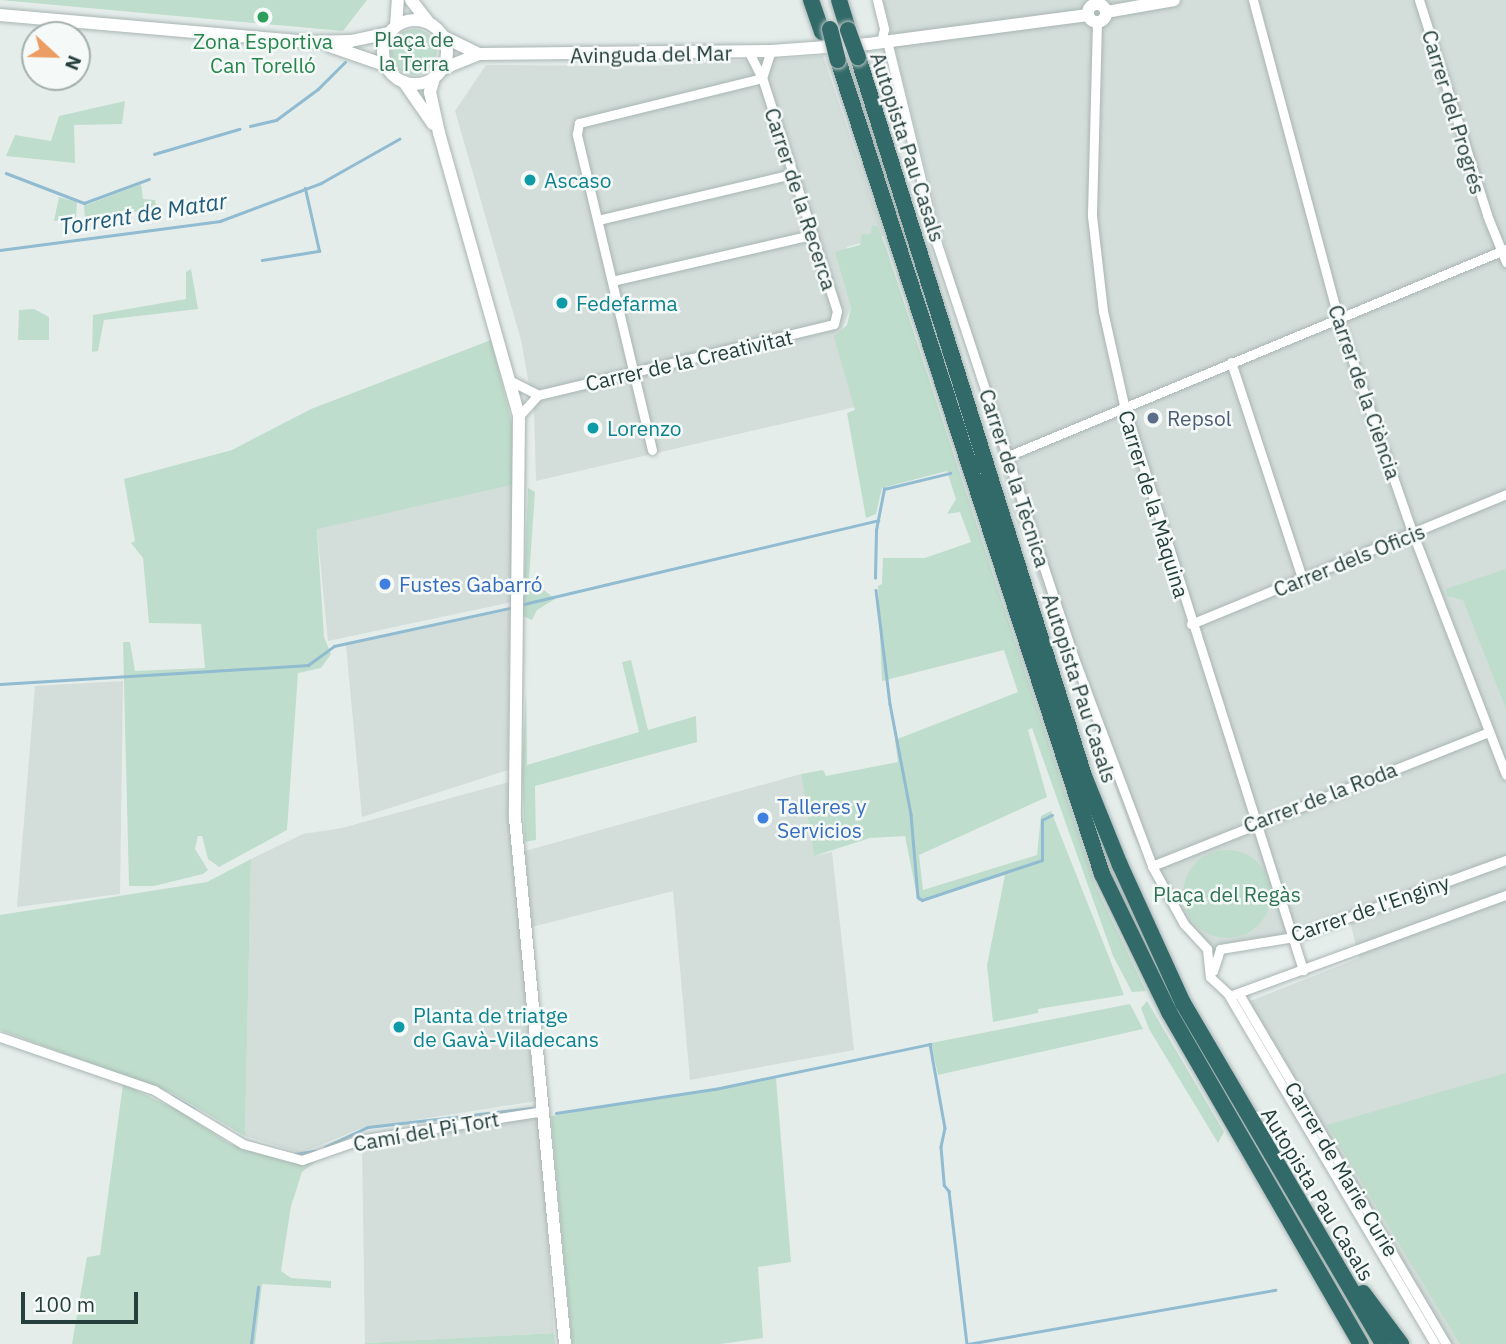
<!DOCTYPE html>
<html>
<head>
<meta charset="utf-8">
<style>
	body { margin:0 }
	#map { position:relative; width:1506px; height:1344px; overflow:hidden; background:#e5edeb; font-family:"IBM Plex Sans",sans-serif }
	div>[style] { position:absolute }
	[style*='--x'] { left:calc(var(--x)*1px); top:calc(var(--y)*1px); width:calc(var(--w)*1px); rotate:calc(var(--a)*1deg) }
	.built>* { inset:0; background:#d3ddda }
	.green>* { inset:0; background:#bfddcc }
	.round { border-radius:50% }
	.stream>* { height:2.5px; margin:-1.25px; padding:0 1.25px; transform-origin:1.25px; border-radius:1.25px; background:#90bbd0 }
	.roads { filter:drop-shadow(0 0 2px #a8b5b3) drop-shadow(0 0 2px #a8b5b3) }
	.street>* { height:9px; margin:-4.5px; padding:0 4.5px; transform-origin:4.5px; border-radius:4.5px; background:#fff }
	.secondary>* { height:12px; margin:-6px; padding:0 6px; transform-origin:6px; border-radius:6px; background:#fff }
	.secondary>.ring { margin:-6px; padding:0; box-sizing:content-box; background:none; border:12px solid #fff; border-radius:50% }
	.highway>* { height:16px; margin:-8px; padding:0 8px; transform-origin:8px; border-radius:8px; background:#316a68 }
	.bridges { filter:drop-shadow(0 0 2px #c2c9c8) drop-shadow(0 0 2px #c2c9c8) }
	.highway-bridge>* { height:16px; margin:-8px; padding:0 8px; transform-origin:8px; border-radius:8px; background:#316a68 }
	.dots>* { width:19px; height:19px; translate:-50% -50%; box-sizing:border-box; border:4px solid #f5faf8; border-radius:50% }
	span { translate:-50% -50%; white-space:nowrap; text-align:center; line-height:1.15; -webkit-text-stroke:5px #f5faf8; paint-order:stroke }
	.park-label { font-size:21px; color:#307456 }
	.leisure-label { font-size:21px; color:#27864d }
	.street-label { font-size:21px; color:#253f3c }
	.culture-label { font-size:21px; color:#0d838f }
	.left { translate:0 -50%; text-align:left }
	.service-label { font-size:21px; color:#4e5e75 }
	.shop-label { font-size:21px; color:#366cbe }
	.water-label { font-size:23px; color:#205b79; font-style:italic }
	.north { position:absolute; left:21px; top:21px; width:70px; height:70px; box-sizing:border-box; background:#f5faf8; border:2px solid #a2afad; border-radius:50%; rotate:112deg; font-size:19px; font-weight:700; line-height:28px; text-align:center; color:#253f3c }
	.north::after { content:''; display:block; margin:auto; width:24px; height:32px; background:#ec9d64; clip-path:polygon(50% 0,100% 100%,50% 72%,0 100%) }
	.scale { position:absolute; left:21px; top:1292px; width:117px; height:32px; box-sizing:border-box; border:4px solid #253f3c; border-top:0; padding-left:9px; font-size:21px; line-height:24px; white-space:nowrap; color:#253f3c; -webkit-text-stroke:5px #f5faf8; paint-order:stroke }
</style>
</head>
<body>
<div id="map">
	<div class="built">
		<i style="clip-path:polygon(883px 0,1506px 0,1506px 1344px,1450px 1344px,1248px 1002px,1359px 958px,1349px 918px,1294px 937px,1228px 947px,1214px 963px,1207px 949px,1186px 935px,1132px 833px,1011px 506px)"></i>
		<i style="clip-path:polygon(823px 56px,884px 236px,847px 247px,851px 307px,837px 342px,855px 407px,536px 481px,534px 412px,521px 340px,455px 111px,486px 65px,652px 66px)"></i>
		<i style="clip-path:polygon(515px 484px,512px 602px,328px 641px,317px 528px)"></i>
		<i style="clip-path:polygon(510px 610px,508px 770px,362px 817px,346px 645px)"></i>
		<i style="clip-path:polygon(123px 681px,120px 894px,17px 907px,35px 686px)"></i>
		<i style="clip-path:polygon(801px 774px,814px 856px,832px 852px,854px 1050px,690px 1080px,673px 891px,532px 927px,525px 851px)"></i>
		<i style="clip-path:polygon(509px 782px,536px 1101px,359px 1129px,301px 1153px,245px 1136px,251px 859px,303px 834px,342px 828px)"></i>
		<i style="clip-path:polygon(539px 1116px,554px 1333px,365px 1343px,362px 1145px)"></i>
	</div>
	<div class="green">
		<i style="clip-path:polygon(0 0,367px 0,343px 31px)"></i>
		<i class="round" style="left:391px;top:29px;width:46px;height:46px"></i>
		<i style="clip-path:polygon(125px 101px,122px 124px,74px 125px,75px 163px,6px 156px,15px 135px,51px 141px,59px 116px)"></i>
		<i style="clip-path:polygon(141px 184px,143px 199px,155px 200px,157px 209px,85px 218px,84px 206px)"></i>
		<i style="clip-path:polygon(59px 197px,77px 202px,76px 218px,54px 221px)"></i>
		<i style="clip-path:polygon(872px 225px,878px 227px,886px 248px,1095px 885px,1146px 991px,1132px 992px,1113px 956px,1032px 728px,1028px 730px,1047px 797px,919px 855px,923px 890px,1037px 855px,1041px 816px,1051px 811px,1124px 995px,1038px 1009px,1038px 1013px,993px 1022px,987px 965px,1005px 875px,918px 901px,905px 836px,870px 838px,814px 856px,801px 774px,823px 770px,826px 776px,898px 762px,895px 740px,1018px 692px,1004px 650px,882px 681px,878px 586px,882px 584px,883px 558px,925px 558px,971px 542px,960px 512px,947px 514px,956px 499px,947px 471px,882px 488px,876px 514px,866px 518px,847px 413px,855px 410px,834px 337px,847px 325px,851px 307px,835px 252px,860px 245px,862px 234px,871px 234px)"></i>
		<i style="clip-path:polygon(191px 269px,198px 309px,104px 320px,98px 351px,92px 352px,93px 315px,186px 299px,186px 272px)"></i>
		<i style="clip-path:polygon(34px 309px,49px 317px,49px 340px,18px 340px,19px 310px)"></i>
		<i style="clip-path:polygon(491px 340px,512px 424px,515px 484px,317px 529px,324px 637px,331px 654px,321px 668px,298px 673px,287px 830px,219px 867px,208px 859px,202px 836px,198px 836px,195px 849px,208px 870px,203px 874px,154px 886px,129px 886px,123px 642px,130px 642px,135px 671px,205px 668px,201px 624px,149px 623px,143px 558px,131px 543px,135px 541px,124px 479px,232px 450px,311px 409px)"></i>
		<i style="clip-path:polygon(528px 488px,535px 492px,529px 578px,555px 599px,537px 610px,532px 620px,523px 616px)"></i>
		<i style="clip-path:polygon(1506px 569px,1506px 709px,1463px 600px,1447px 596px,1446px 589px)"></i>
		<i style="clip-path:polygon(631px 660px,648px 730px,696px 716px,697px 742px,535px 786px,536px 840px,525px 842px,522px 770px,526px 691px,527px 765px,639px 732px,622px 662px)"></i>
		<i class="round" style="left:1183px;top:850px;width:88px;height:88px"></i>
		<i style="clip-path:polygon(251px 859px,245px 1136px,172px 1093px,0 1030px,0 915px,207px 882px)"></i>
		<i style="clip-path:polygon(1147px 1001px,1224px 1132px,1218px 1143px,1149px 1029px,1141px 1008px)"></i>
		<i style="clip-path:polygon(1130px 1004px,1143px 1029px,938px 1075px,931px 1043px)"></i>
		<i style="clip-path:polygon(1506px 1073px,1506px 1344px,1460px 1344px,1327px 1125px)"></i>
		<i style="clip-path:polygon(776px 1078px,791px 1262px,758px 1267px,763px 1338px,720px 1344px,572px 1344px,551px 1116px)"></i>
		<i style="clip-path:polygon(123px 1084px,181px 1112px,228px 1143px,287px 1162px,315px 1162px,302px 1172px,291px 1206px,281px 1271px,291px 1278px,331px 1281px,331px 1288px,262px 1284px,255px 1344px,72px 1344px,87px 1257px,100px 1255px)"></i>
		<i style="clip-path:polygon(554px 1333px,555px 1344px,365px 1344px,365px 1343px)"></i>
	</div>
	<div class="stream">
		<i style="--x:250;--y:126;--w:27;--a:-13"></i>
		<i style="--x:276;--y:120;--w:52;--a:-36.4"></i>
		<i style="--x:318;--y:89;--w:38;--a:-45"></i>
		<i style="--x:154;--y:154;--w:89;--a:-16.4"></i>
		<i style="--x:6;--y:173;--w:84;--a:21"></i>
		<i style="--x:84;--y:203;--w:69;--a:-20.3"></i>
		<i style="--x:0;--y:250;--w:222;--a:-7.5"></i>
		<i style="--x:220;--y:221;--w:108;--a:-20.6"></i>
		<i style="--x:321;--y:183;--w:90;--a:-29.4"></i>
		<i style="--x:262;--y:260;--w:58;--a:-9"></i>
		<i style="--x:319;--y:251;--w:64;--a:-102.7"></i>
		<i style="--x:875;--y:578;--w:48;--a:-88.8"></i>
		<i style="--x:876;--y:530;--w:42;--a:-79"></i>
		<i style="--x:884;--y:489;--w:68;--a:-13.6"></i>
		<i style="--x:876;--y:590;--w:115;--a:83"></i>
		<i style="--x:890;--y:704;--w:112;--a:79.2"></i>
		<i style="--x:911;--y:814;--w:83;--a:85.2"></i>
		<i style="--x:918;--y:897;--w:5;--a:37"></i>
		<i style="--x:922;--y:900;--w:126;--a:-18.4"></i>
		<i style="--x:1042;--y:860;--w:40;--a:-90"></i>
		<i style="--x:1042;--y:820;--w:11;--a:-27"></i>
		<i style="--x:524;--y:604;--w:364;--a:-13.3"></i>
		<i style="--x:0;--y:684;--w:309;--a:-3.5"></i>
		<i style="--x:308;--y:665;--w:32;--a:-36"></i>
		<i style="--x:334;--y:646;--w:180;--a:-12.2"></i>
		<i style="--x:172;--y:1096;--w:26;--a:31"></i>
		<i style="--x:556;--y:1113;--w:161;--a:-8.6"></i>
		<i style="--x:715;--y:1089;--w:220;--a:-11.8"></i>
		<i style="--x:930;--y:1044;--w:85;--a:79.9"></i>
		<i style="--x:945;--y:1128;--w:19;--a:102"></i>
		<i style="--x:941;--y:1147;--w:38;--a:85"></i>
		<i style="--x:944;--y:1185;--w:8;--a:50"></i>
		<i style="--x:949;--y:1191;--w:154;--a:83.3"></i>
		<i style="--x:325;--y:1147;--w:47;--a:-24.9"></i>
		<i style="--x:368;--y:1127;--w:165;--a:-6.6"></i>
		<i style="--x:295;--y:1154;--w:20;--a:-9"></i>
		<i style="--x:251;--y:1344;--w:57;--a:-83"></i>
		<i style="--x:968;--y:1344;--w:312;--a:-10"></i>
	</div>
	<div class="roads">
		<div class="street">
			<i style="--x:877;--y:0;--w:30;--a:76"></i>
			<i style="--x:884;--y:29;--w:13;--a:103"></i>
			<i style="--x:1253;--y:0;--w:329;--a:75"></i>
			<i style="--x:1338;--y:318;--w:229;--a:70.9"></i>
			<i style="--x:1413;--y:534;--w:258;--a:68.9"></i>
			<i style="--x:1419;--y:0;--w:225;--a:72.4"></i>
			<i style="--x:1487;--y:215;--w:51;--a:68"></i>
			<i style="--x:1098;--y:4;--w:4;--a:-90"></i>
			<i style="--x:1097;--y:22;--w:194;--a:91.5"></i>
			<i style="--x:1092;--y:216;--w:96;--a:83.4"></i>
			<i style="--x:1103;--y:311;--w:96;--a:77.4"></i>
			<i style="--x:1124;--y:405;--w:593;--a:72.42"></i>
			<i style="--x:887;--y:41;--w:209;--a:76.2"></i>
			<i style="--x:937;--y:244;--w:436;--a:71.7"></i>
			<i style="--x:1074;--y:658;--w:222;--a:69.4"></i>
			<i style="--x:1152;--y:866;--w:66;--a:61.1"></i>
			<i style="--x:1184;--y:924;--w:34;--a:47"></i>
			<i style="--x:1207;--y:949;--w:28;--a:84"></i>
			<i style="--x:762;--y:78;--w:28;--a:-72"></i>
			<i style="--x:598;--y:220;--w:200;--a:-13.3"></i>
			<i style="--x:612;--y:281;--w:205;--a:-13"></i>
			<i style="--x:1231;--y:362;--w:227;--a:71.8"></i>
			<i style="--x:511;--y:381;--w:30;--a:27"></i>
			<i style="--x:519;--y:416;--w:28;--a:-48"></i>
			<i style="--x:538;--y:395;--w:304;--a:-13.5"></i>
			<i style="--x:834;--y:324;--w:13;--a:-77"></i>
			<i style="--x:837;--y:311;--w:245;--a:-107.8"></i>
			<i style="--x:762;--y:78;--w:28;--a:-117"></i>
			<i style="--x:652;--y:450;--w:325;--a:-103.4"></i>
			<i style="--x:577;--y:134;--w:11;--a:-80"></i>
			<i style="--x:579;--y:123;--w:188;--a:-13.8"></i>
			<i style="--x:1008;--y:456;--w:539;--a:-22.57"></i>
			<i style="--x:1191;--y:624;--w:341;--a:-22.4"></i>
			<i style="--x:1152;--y:866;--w:362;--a:-21.7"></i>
			<i style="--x:1213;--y:971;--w:23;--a:-72"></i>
			<i style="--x:1220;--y:949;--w:75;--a:-9.2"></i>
			<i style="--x:1294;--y:937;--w:226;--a:-20"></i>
			<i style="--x:1210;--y:977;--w:25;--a:43"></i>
			<i style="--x:1228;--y:994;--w:407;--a:59.4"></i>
			<i style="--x:1235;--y:994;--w:289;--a:-20.1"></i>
			<i style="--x:1239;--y:994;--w:407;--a:59.4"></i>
			<i style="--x:0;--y:1037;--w:163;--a:19"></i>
			<i style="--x:154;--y:1090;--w:104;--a:31.2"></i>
			<i style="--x:243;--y:1144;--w:61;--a:15.2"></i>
			<i style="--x:302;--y:1160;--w:60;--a:-19.3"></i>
			<i style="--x:359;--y:1140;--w:187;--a:-8.9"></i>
		</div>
		<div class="secondary">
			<i style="--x:411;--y:0;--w:28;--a:52"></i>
			<i class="ring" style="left:1088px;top:4px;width:6px;height:6px"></i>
			<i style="--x:1106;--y:12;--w:69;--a:-10"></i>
			<i style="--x:0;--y:15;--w:310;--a:5"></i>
			<i style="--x:309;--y:42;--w:42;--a:-1.4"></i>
			<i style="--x:351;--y:41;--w:38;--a:-12"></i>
			<i class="ring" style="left:383px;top:20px;width:52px;height:52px"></i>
			<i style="--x:396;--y:26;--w:26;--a:-86"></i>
			<i style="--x:444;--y:37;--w:39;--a:26"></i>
			<i style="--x:330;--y:46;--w:58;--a:19.1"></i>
			<i style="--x:442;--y:69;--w:40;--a:-22"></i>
			<i style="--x:479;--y:54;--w:292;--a:-0.6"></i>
			<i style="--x:771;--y:51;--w:97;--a:-4.1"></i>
			<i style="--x:868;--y:44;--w:222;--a:-7.5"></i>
			<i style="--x:434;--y:78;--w:15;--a:106"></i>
			<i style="--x:430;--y:92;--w:42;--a:77.6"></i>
			<i style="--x:439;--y:133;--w:294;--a:74.2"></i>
			<i style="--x:519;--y:416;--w:402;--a:90.6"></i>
			<i style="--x:515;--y:818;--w:528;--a:84.57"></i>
			<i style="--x:404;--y:82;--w:51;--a:55.4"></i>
		</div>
		<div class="highway">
			<i style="--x:811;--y:0;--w:34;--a:71"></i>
			<i style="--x:839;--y:0;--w:31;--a:73"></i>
			<i style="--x:858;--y:57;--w:754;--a:72.55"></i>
			<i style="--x:1084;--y:776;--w:96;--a:68"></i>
			<i style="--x:1120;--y:865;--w:152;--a:65.5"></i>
			<i style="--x:1183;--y:1003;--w:395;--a:59.6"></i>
			<i style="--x:838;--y:60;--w:856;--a:72.03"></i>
			<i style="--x:1102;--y:874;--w:153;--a:64.1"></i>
			<i style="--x:1169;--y:1012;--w:384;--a:60"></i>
			<i style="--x:1363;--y:1293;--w:64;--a:53.3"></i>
		</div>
	</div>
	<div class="bridges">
		<div class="highway-bridge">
			<i style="--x:830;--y:29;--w:32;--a:76"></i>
			<i style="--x:848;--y:30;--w:29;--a:70"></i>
		</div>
	</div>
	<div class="dots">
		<i style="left:263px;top:17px;background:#2e9e5b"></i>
		<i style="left:530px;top:180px;background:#0f9aa8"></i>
		<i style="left:562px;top:303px;background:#0f9aa8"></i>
		<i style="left:1153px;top:418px;background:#5c6f8a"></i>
		<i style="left:593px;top:428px;background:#0f9aa8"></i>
		<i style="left:385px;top:584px;background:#3f7fe0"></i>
		<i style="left:763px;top:818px;background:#3f7fe0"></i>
		<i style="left:399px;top:1027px;background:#0f9aa8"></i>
	</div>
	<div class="park-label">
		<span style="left:414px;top:51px">Plaça de<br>la Terra</span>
		<span style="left:1227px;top:894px">Plaça del Regàs</span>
	</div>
	<div class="leisure-label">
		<span style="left:263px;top:53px">Zona Esportiva<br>Can Torelló</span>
	</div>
	<div class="street-label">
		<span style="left:651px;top:54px;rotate:-1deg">Avinguda del Mar</span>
		<span style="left:1454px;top:112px;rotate:73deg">Carrer del Progrés</span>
		<span style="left:908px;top:147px;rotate:72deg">Autopista Pau Casals</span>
		<span style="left:801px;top:199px;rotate:72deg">Carrer de la Recerca</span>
		<span style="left:689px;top:360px;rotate:-13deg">Carrer de la Creativitat</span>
		<span style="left:1365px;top:392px;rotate:71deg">Carrer de la Ciència</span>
		<span style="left:1015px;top:478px;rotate:72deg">Carrer de la Tècnica</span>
		<span style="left:1154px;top:504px;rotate:73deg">Carrer de la Màquina</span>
		<span style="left:1349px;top:560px;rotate:-22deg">Carrer dels Oficis</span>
		<span style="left:1080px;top:688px;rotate:72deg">Autopista Pau Casals</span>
		<span style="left:1320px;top:797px;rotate:-21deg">Carrer de la Roda</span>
		<span style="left:1370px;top:908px;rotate:-19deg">Carrer de l'Enginy</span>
		<span style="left:426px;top:1131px;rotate:-10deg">Camí del Pi Tort</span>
		<span style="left:1342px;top:1169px;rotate:59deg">Carrer de Marie Curie</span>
		<span style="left:1318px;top:1194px;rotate:59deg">Autopista Pau Casals</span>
	</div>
	<div class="culture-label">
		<span class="left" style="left:544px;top:180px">Ascaso</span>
		<span class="left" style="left:576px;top:303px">Fedefarma</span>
		<span class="left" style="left:607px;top:428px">Lorenzo</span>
		<span class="left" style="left:413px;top:1027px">Planta de triatge<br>de Gavà-Viladecans</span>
	</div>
	<div class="service-label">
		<span class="left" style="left:1167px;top:418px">Repsol</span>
	</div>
	<div class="shop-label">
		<span class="left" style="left:399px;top:584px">Fustes Gabarró</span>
		<span class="left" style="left:777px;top:818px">Talleres y<br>Servicios</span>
	</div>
	<div class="water-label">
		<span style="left:143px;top:213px;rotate:-9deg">Torrent de Matar</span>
	</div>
	<div class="north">N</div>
	<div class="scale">100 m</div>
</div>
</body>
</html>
